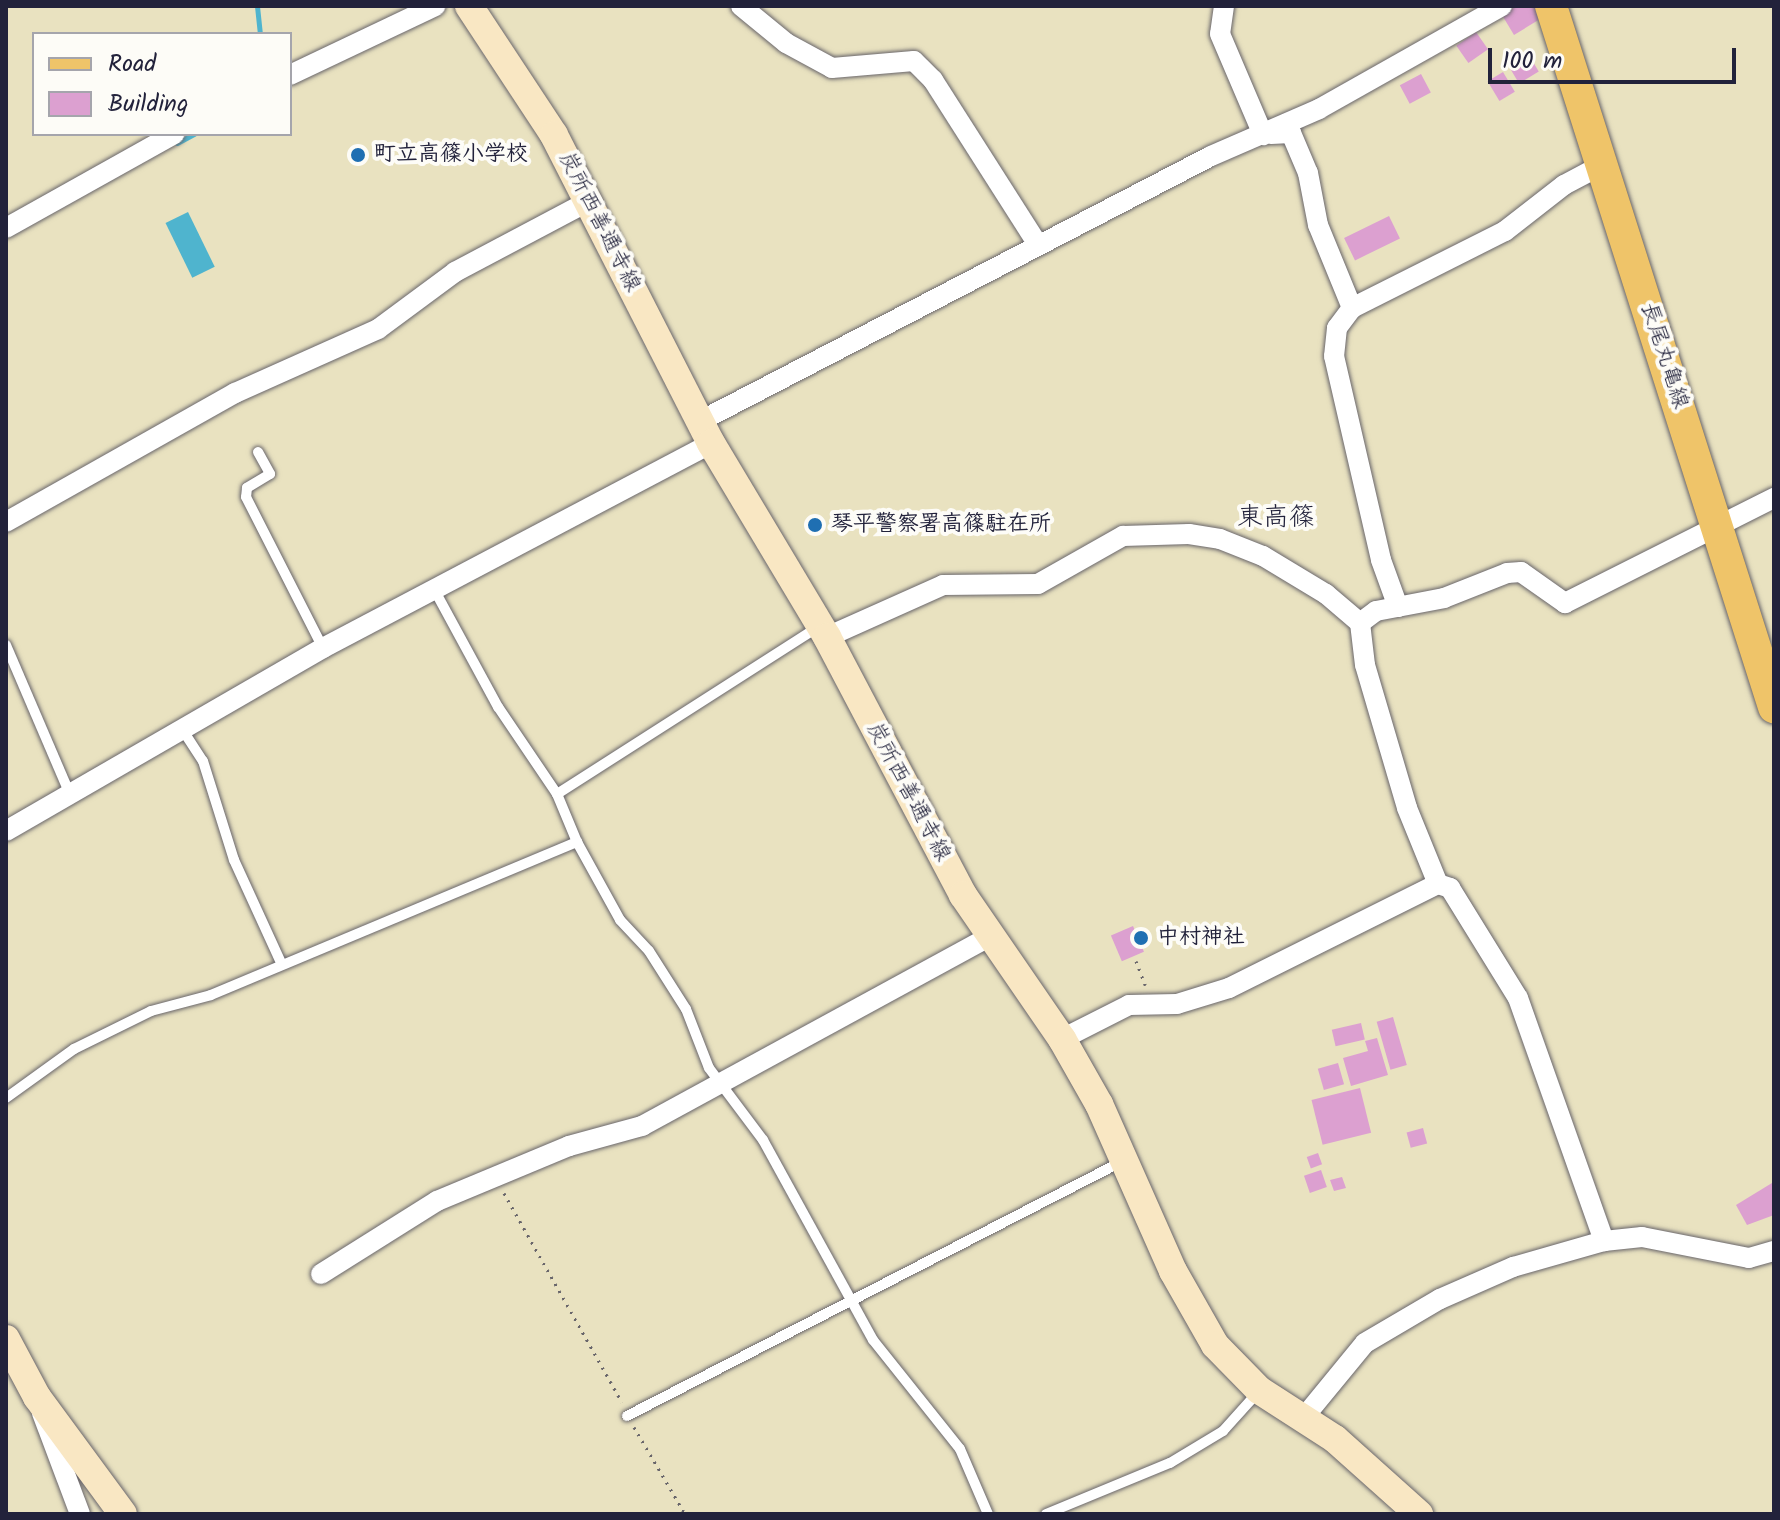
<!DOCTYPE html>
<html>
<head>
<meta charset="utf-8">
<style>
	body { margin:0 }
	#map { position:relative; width:1780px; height:1520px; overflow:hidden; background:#e9e2c0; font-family:Kalam,"Klee One",sans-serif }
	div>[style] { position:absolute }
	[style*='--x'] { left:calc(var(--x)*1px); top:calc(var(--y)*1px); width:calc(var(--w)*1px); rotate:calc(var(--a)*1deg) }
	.water>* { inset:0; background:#4fb4ce; transform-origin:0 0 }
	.stream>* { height:5px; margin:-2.5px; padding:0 2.5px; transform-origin:2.5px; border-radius:2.5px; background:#4fb4ce }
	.building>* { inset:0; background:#dca0d0; transform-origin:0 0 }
	.path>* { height:3px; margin-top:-1.5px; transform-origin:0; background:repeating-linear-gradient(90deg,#68656a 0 2px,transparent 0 8px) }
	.roads { filter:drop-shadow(0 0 2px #68656a) drop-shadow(0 0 2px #68656a) }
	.lane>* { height:10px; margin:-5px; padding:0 5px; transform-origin:5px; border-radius:5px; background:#fff }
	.street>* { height:20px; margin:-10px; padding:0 10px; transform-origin:10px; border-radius:10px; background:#fff }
	.secondary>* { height:28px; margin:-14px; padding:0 14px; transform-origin:14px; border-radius:14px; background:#f9e7c3 }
	.primary>* { height:32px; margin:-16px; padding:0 16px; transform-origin:16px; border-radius:16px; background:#efc469 }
	.dots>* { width:22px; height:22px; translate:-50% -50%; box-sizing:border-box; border:4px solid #fdfcf7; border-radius:50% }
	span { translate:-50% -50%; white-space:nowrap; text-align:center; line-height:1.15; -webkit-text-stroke:8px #fdfcf7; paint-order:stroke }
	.poi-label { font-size:22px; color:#22223b; font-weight:700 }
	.left { translate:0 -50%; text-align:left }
	.street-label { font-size:22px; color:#22223b }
	.quarter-label { font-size:26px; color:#22223b }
	.frame { position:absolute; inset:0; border:8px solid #22223b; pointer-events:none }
	.legend { position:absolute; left:32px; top:32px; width:260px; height:104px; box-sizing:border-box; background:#fdfcf7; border:2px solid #a5a5ac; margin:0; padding:10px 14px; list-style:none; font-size:24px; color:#22223b }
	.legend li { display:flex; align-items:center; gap:16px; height:40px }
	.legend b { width:40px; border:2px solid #a5a5ac }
	.scale { position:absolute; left:1488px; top:48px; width:248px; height:36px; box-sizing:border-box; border:4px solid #22223b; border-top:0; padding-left:10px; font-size:24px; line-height:28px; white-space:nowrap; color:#22223b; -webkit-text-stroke:6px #fdfcf7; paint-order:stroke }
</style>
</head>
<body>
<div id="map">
	<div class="water">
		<i style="left:188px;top:212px;width:61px;height:25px;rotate:64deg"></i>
	</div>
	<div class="stream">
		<i style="--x:257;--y:6;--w:28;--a:84"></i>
		<i style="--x:177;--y:143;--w:19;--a:-28"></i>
	</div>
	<div class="building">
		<i style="clip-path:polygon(1517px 6px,1539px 6px,1545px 16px,1514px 35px,1502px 15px)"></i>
		<i style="left:1476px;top:32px;width:21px;height:24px;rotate:55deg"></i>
		<i style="left:1530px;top:57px;width:17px;height:23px;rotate:59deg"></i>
		<i style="left:1503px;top:72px;width:23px;height:18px;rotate:59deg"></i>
		<i style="left:1421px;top:74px;width:21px;height:24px;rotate:62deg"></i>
		<i style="left:1389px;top:216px;width:25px;height:50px;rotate:64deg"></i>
		<i style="left:1133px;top:926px;width:28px;height:24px;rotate:67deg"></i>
		<i style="left:1393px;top:1017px;width:50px;height:17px;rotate:74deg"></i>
		<i style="left:1361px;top:1023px;width:17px;height:30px;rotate:77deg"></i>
		<i style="clip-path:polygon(1377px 1038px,1388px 1075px,1351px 1086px,1343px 1058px,1368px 1051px,1365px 1041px)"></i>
		<i style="left:1338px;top:1063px;width:22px;height:21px;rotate:74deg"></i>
		<i style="left:1360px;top:1088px;width:46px;height:50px;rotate:76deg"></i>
		<i style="left:1423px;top:1128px;width:16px;height:17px;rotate:75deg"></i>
		<i style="left:1318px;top:1153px;width:12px;height:12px;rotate:70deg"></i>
		<i style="left:1321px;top:1170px;width:18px;height:18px;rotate:71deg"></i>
		<i style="clip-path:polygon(1342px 1177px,1346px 1188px,1334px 1191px,1330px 1180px)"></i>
		<i style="clip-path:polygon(1772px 1183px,1774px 1215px,1747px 1225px,1736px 1205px)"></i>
	</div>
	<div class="path">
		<i style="--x:1136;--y:961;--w:26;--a:69"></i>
		<i style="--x:504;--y:1193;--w:240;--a:60.6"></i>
		<i style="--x:634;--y:1427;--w:101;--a:59.6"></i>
	</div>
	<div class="roads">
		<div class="lane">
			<i style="--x:258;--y:452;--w:25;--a:61"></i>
			<i style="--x:270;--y:474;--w:27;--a:149"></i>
			<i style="--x:247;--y:488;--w:9;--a:96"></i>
			<i style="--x:246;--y:497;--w:169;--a:63"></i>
			<i style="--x:6;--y:645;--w:162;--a:66.8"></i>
			<i style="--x:182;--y:729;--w:38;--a:57"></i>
			<i style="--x:203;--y:761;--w:104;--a:72.6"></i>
			<i style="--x:234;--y:860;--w:115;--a:65.4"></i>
			<i style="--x:557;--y:794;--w:310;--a:-32.6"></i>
			<i style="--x:577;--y:842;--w:89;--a:61.1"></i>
			<i style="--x:620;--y:920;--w:42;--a:46.9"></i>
			<i style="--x:649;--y:951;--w:69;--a:57.5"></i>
			<i style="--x:686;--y:1009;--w:63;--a:68.7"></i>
			<i style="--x:709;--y:1068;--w:90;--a:53.1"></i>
			<i style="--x:763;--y:1140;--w:228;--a:61.2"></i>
			<i style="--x:873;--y:1340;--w:139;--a:51.4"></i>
			<i style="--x:960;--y:1449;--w:71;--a:66.7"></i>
			<i style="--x:6;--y:1098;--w:84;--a:-35.8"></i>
			<i style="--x:74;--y:1049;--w:86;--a:-26.3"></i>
			<i style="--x:151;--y:1011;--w:62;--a:-14.9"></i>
			<i style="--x:211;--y:995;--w:397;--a:-22.7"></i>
			<i style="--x:577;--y:842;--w:52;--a:-112.6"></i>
			<i style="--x:557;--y:794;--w:105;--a:-124.1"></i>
			<i style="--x:498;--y:707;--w:134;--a:-118.5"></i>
			<i style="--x:627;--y:1416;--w:558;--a:-27.21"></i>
			<i style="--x:1046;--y:1514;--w:134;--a:-22.4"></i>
			<i style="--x:1170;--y:1463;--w:62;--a:-31.1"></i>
			<i style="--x:1223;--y:1431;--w:54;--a:-48"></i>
		</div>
		<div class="street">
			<i style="--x:741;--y:6;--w:58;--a:39.4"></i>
			<i style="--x:786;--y:43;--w:52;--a:28.5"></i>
			<i style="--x:832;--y:68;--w:82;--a:-4.9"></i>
			<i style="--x:914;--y:61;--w:27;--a:45"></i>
			<i style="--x:933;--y:80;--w:196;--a:57.5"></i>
			<i style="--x:1224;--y:6;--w:28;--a:98"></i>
			<i style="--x:1220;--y:34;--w:110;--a:66.9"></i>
			<i style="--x:290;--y:75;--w:161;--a:-25.4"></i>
			<i style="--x:1271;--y:134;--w:20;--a:-3"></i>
			<i style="--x:1291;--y:133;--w:43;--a:67"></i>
			<i style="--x:1308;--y:173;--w:53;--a:79.1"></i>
			<i style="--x:1318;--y:225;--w:90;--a:67.7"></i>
			<i style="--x:1352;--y:308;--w:25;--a:127"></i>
			<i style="--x:1337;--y:328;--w:28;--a:96"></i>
			<i style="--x:1334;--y:356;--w:209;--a:77"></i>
			<i style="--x:1381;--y:560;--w:50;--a:70.1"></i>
			<i style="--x:6;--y:228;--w:193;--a:-29.2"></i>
			<i style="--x:1352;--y:308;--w:171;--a:-26.7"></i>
			<i style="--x:1505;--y:231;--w:75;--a:-37.9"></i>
			<i style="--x:1564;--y:185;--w:43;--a:-27.8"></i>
			<i style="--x:712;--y:415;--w:562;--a:-27.43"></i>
			<i style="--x:1211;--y:156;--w:118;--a:-23.5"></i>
			<i style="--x:1319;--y:109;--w:210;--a:-29.4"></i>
			<i style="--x:6;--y:522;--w:263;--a:-29.4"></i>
			<i style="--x:235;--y:393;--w:157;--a:-24.1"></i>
			<i style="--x:378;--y:329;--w:96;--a:-36.5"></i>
			<i style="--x:455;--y:272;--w:152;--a:-27.9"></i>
			<i style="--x:1360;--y:623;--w:20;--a:-37"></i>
			<i style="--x:1376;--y:611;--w:69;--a:-10.8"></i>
			<i style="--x:1444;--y:598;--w:68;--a:-21.6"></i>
			<i style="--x:1507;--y:573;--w:14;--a:-4"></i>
			<i style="--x:1521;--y:572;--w:54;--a:35.2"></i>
			<i style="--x:1565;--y:603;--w:234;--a:-26.7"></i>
			<i style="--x:827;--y:637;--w:127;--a:-24.1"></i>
			<i style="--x:943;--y:585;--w:95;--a:-0.6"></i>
			<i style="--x:1038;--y:584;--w:98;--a:-29.5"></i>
			<i style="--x:1123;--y:536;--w:66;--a:-1.7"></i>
			<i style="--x:1189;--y:534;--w:31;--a:9"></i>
			<i style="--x:1220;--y:539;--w:46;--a:21.6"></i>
			<i style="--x:1263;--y:556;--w:74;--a:31.1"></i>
			<i style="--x:1326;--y:594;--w:45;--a:40.5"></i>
			<i style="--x:1360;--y:623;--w:42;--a:83.2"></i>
			<i style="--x:1365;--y:665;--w:149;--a:73.6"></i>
			<i style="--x:1407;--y:808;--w:82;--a:67.8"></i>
			<i style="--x:6;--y:831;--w:366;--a:-30"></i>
			<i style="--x:323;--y:648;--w:439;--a:-27.8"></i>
			<i style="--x:1062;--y:1039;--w:75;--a:-26.9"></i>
			<i style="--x:1129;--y:1005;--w:48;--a:-1.2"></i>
			<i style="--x:1177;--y:1004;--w:54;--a:-17.1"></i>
			<i style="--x:1229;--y:988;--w:233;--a:-26.5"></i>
			<i style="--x:1438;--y:884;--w:13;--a:18"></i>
			<i style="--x:1450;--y:888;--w:129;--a:58.3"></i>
			<i style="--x:1518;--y:998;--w:258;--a:70.5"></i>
			<i style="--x:321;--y:1274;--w:137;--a:-32.2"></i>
			<i style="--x:437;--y:1201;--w:143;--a:-22.6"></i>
			<i style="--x:569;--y:1146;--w:76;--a:-15.3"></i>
			<i style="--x:642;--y:1126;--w:397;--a:-28.6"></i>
			<i style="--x:42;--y:1413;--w:108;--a:69.4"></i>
			<i style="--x:1305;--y:1416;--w:94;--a:-50.6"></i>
			<i style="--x:1365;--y:1343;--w:87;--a:-30.4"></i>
			<i style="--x:1440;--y:1299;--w:80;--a:-23.7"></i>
			<i style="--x:1513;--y:1267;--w:95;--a:-15.9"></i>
			<i style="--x:1604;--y:1241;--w:38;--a:-6"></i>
			<i style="--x:1642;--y:1237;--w:109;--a:11.1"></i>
			<i style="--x:1749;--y:1258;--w:26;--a:-16"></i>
		</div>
		<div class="secondary">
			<i style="--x:469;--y:6;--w:154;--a:56.6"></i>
			<i style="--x:554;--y:135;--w:346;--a:63"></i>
			<i style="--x:711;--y:443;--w:226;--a:59.1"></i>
			<i style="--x:827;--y:637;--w:292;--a:62.2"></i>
			<i style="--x:963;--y:895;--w:175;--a:55.5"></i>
			<i style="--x:1062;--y:1039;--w:75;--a:60.4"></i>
			<i style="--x:1099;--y:1104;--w:183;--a:66.1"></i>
			<i style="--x:1173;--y:1271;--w:85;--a:60.4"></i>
			<i style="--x:1215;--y:1345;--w:63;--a:45.6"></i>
			<i style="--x:1259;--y:1390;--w:90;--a:32.8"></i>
			<i style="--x:1335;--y:1439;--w:113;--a:41.8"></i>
			<i style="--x:6;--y:1339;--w:66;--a:61.9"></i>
			<i style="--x:37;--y:1397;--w:145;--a:53.7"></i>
		</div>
		<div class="primary">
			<i style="--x:1551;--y:6;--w:736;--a:72.35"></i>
		</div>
	</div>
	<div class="dots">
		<i style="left:358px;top:155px;background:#1f6fb2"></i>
		<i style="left:815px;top:525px;background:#1f6fb2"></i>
		<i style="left:1141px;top:938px;background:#1f6fb2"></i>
	</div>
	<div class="poi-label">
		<span class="left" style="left:374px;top:155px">町立高篠小学校</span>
		<span class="left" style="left:831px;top:525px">琴平警察署高篠駐在所</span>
		<span class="left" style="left:1157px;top:938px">中村神社</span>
	</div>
	<div class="street-label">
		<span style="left:599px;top:222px;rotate:63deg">炭所西善通寺線</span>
		<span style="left:1664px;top:356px;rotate:72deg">長尾丸亀線</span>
		<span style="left:908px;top:792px;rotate:62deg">炭所西善通寺線</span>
	</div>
	<div class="quarter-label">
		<span style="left:1276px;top:519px">東高篠</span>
	</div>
	<div class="frame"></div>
	<ul class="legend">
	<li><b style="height:10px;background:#efc469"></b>Road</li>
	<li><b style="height:22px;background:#dca0d0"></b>Building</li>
	</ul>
	<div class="scale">100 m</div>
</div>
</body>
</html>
